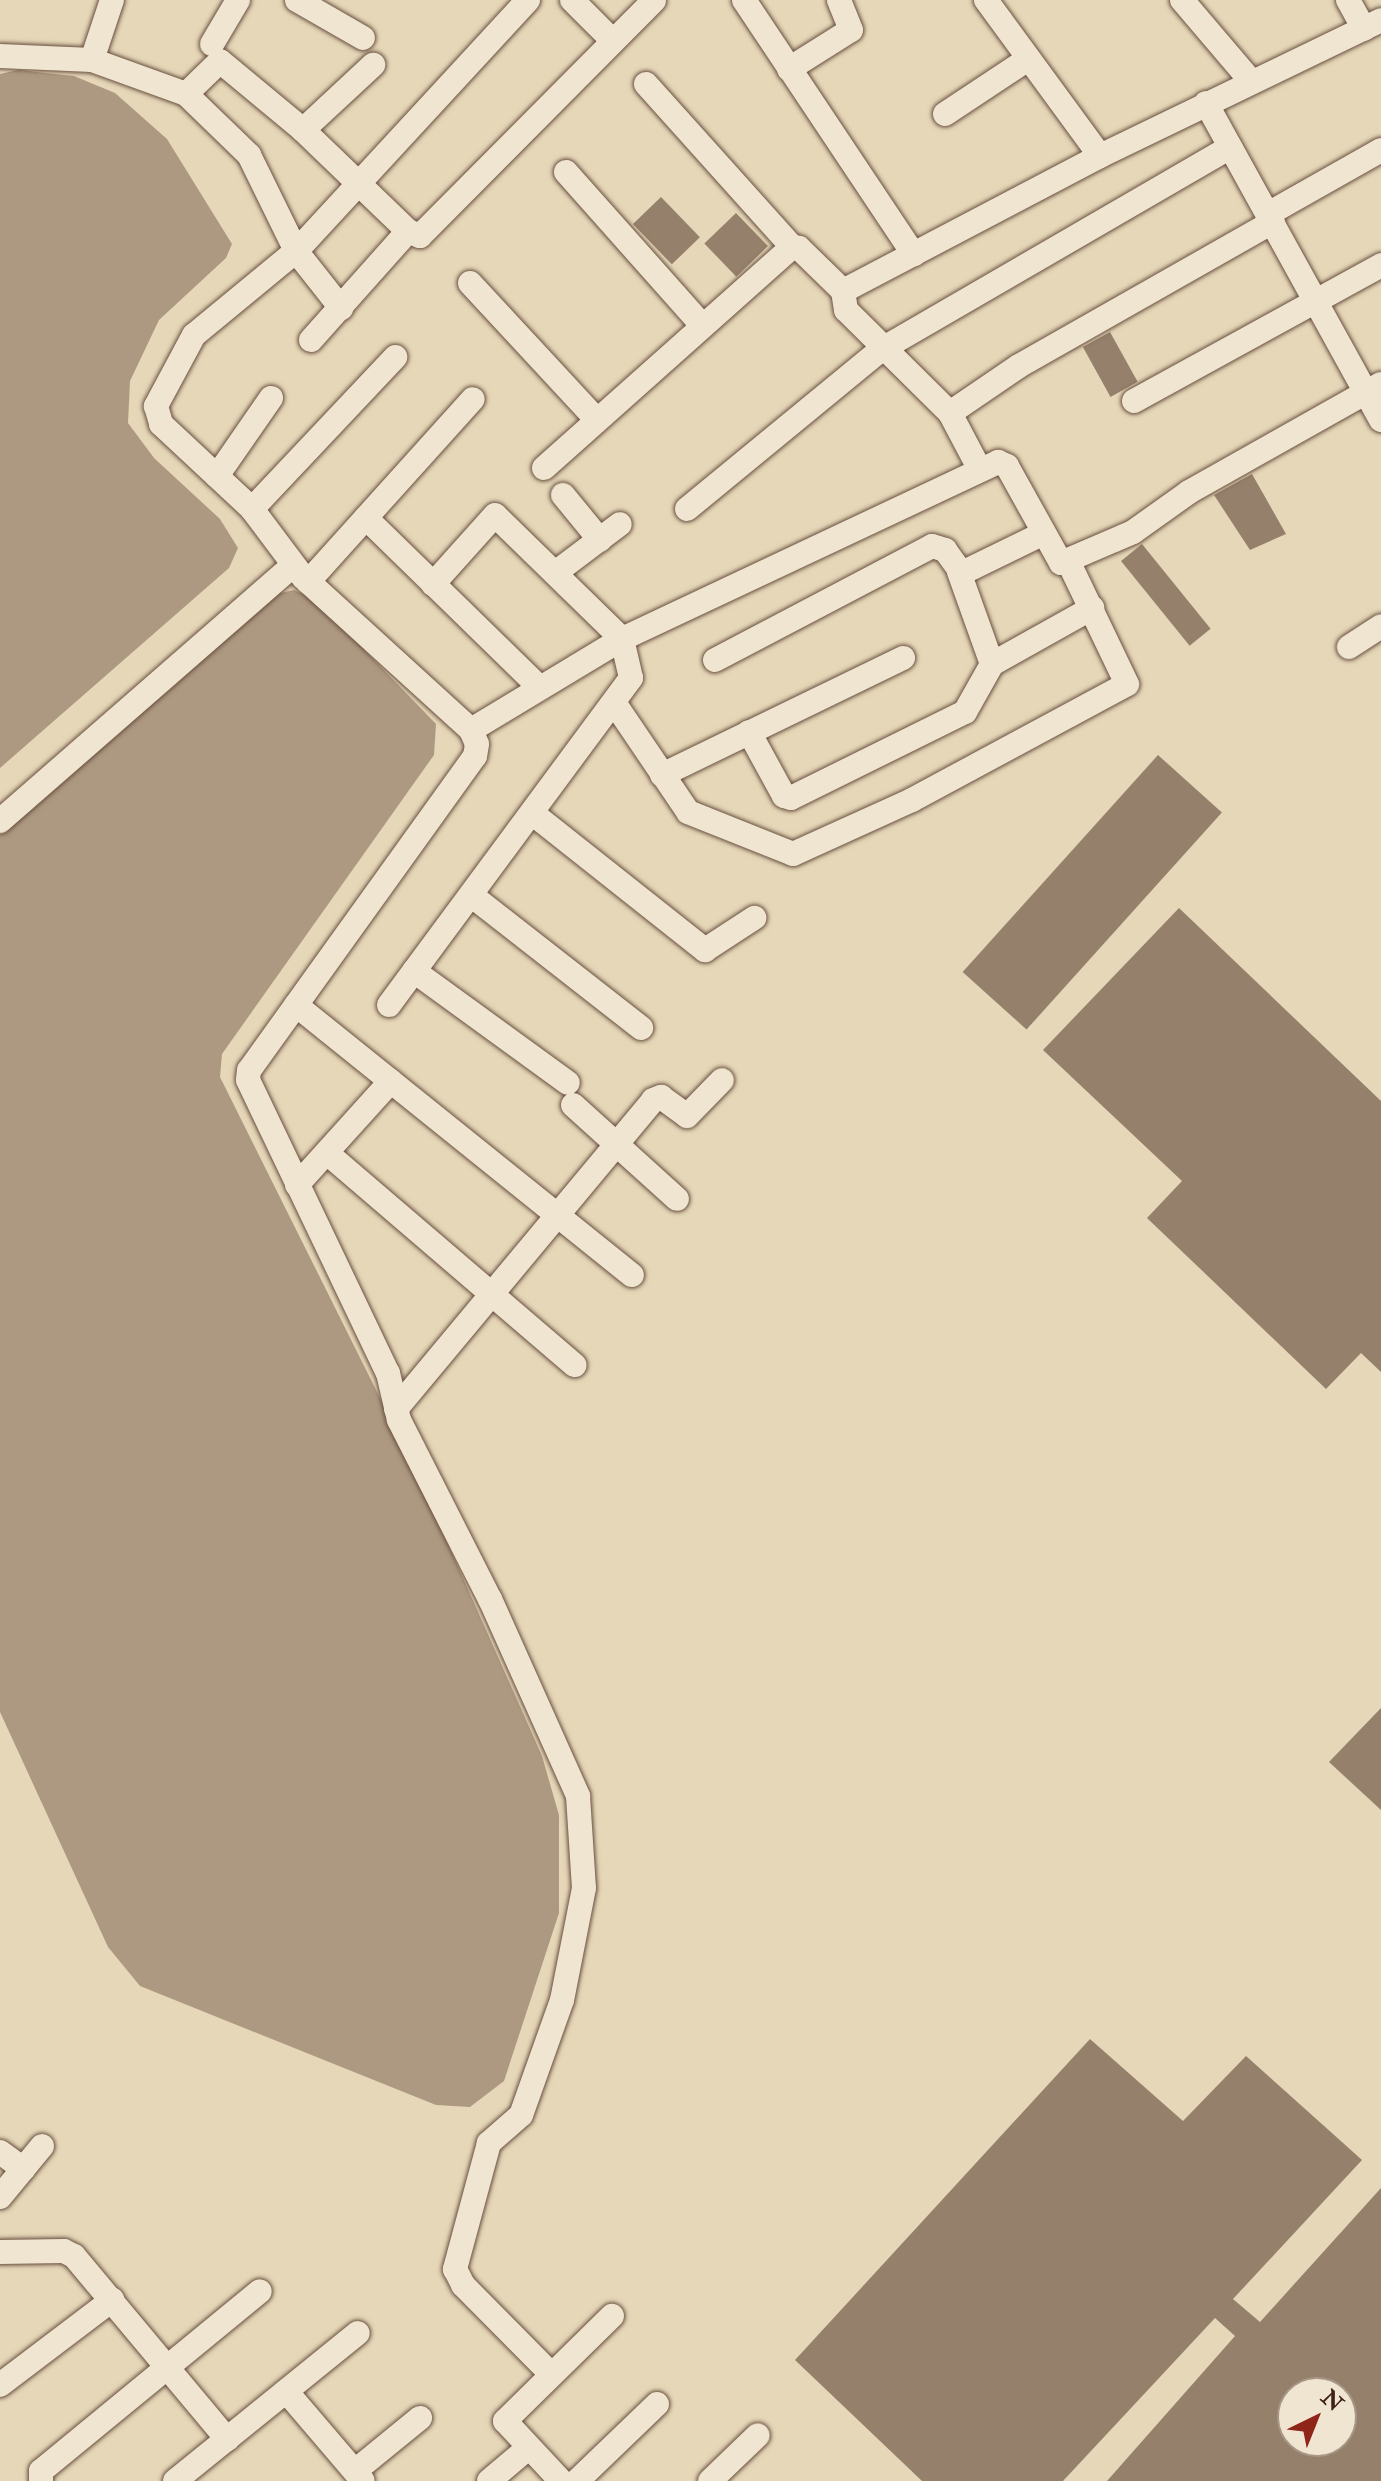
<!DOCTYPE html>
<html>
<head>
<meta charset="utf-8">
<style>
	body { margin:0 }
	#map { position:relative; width:1381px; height:2481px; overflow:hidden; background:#e6d7b8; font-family:"IM FELL Double Pica",serif }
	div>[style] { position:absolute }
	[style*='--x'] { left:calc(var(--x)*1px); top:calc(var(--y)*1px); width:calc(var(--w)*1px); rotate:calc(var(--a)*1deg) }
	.water>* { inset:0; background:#ad9981 }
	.building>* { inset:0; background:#95806b; transform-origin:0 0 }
	.roads { filter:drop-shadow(0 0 2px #684f3f) drop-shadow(0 0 2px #684f3f) }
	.minor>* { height:24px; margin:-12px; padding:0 12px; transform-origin:12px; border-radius:12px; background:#efe5d1 }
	span { translate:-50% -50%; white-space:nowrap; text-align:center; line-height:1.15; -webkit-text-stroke:7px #efe5d1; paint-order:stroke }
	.north { position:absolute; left:1277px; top:2377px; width:80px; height:80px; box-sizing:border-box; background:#efe5d1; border:2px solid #a89787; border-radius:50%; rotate:43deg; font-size:22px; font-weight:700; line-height:32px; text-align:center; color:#3e2217 }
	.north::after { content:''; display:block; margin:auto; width:28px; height:36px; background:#8f2418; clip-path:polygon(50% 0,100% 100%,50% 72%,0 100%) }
</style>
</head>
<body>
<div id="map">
	<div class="water">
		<i style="clip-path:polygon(18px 70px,74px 76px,115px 93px,167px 139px,232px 244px,226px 258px,159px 320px,130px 381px,128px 423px,154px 458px,220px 519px,238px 548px,229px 568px,0 768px,0 74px)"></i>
		<i style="clip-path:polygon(294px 590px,317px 601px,436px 724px,434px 755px,222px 1054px,220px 1077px,408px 1454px,542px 1756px,559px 1815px,559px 1913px,504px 2081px,470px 2107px,436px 2105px,140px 1986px,108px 1947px,0 1712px,0 835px,276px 594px)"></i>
	</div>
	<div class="building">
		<i style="left:661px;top:197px;width:56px;height:39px;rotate:46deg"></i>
		<i style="left:736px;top:213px;width:46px;height:44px;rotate:46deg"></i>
		<i style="left:1110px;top:332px;width:57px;height:31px;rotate:61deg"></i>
		<i style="clip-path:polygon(1252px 474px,1286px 534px,1250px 550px,1214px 495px)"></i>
		<i style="left:1142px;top:544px;width:109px;height:27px;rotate:51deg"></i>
		<i style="left:1158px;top:755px;width:86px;height:292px;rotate:42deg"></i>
		<i style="clip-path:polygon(1179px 908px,1381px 1101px,1381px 1372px,1361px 1353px,1326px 1389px,1147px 1218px,1182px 1181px,1043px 1050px)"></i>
		<i style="clip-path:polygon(1381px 1708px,1381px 1810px,1329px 1762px)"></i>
		<i style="clip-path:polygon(evenodd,1090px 2039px,1183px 2121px,1246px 2056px,1362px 2160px,1233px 2299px,1260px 2322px,1381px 2188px,1381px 2481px,1107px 2481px,1235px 2336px,1215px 2318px,1063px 2481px,922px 2481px,795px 2360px,1090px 2039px,1293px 2393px,1341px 2393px,1341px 2441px,1293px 2441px,1293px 2393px)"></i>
	</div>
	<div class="roads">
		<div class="minor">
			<i style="--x:297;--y:0;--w:76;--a:29.9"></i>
			<i style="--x:528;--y:0;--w:342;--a:132.7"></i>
			<i style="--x:296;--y:251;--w:132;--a:140.5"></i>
			<i style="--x:194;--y:335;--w:81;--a:118.2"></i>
			<i style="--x:156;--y:406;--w:19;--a:74"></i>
			<i style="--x:161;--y:424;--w:125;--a:43"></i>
			<i style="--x:252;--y:509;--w:85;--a:53.1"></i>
			<i style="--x:303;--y:577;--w:227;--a:42.3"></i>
			<i style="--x:471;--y:730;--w:15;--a:67"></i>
			<i style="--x:477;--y:744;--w:12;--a:99"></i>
			<i style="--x:475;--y:756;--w:387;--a:125.7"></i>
			<i style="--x:249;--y:1070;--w:10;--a:96"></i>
			<i style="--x:248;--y:1080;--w:325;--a:64.5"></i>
			<i style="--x:388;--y:1373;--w:48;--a:76.8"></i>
			<i style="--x:399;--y:1420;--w:201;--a:63.1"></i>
			<i style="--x:490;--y:1599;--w:216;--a:65.9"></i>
			<i style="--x:578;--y:1796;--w:92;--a:86.3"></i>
			<i style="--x:584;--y:1888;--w:114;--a:101.1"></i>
			<i style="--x:562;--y:2000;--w:122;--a:109.6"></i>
			<i style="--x:521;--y:2115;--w:43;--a:138.8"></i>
			<i style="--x:489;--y:2143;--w:131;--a:105.1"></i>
			<i style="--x:455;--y:2269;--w:18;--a:63"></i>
			<i style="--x:463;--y:2285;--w:125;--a:45.3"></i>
			<i style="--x:572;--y:0;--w:55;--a:45"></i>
			<i style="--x:744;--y:0;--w:306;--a:56.3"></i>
			<i style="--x:986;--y:0;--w:193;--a:53.8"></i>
			<i style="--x:1182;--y:0;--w:106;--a:49.6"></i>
			<i style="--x:1348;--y:0;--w:33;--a:61"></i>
			<i style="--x:212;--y:44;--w:51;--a:-59.4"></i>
			<i style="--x:0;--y:56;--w:92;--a:2.5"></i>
			<i style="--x:92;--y:60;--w:100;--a:19.9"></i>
			<i style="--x:186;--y:94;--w:88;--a:44.1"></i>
			<i style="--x:249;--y:155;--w:107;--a:63.9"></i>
			<i style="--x:296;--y:251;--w:73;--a:51.7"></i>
			<i style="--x:92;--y:60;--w:63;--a:-71.6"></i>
			<i style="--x:789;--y:69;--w:73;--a:-32.2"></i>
			<i style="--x:851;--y:30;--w:32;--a:-112"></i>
			<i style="--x:646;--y:84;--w:219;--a:48.1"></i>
			<i style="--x:186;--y:94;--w:47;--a:-44.1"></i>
			<i style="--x:220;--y:61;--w:108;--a:39.7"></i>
			<i style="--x:303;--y:130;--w:96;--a:-42.9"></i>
			<i style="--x:1206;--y:103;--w:362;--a:61.1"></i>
			<i style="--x:945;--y:114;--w:100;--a:-33.5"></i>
			<i style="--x:303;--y:130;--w:146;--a:43.9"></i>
			<i style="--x:408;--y:231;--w:13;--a:23"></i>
			<i style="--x:420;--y:236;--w:332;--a:-45.2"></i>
			<i style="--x:566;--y:172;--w:205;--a:48.4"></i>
			<i style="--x:1268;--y:214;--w:130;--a:-29.5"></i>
			<i style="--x:470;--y:283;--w:187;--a:47.2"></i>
			<i style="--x:311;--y:340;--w:146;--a:-48.3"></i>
			<i style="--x:1134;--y:401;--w:282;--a:-28.8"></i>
			<i style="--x:950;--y:413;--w:83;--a:-34.3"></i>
			<i style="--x:1019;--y:366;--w:292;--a:-29.6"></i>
			<i style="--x:544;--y:468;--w:332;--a:-41.7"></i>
			<i style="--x:792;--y:247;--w:7;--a:8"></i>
			<i style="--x:799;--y:248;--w:62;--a:44.3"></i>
			<i style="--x:980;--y:470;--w:64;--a:-117.8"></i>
			<i style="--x:950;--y:413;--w:146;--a:-135.3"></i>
			<i style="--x:846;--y:310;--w:19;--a:-99"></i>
			<i style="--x:843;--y:291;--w:290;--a:-27.7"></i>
			<i style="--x:1100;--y:156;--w:312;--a:-25.8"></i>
			<i style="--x:217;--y:476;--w:95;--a:-55.3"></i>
			<i style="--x:563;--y:495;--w:58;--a:50.6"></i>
			<i style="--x:252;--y:509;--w:209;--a:-46.7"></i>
			<i style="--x:687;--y:509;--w:252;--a:-39.4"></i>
			<i style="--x:882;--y:349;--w:402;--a:-30.1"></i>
			<i style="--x:366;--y:518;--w:243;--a:44.3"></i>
			<i style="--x:959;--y:572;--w:98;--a:70.3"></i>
			<i style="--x:555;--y:573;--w:81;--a:-37"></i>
			<i style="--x:308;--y:582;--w:246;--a:-48"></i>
			<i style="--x:1349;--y:647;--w:38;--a:-33"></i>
			<i style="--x:715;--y:660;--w:245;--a:-27.7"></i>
			<i style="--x:932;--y:546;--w:14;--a:17"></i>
			<i style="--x:945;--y:550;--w:29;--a:54"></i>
			<i style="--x:962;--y:573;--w:89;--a:-26"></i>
			<i style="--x:615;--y:704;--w:130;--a:55.9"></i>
			<i style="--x:688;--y:812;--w:113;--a:21.8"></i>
			<i style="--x:793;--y:854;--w:131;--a:-24.4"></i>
			<i style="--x:912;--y:800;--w:244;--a:-28.3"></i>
			<i style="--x:1127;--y:684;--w:136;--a:-115.6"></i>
			<i style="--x:471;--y:730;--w:176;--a:-31.1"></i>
			<i style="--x:622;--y:639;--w:416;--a:-25.2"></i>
			<i style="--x:998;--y:462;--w:10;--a:24"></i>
			<i style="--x:1007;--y:466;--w:111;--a:60.9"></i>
			<i style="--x:1061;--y:563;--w:78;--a:-23.3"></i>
			<i style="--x:1133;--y:532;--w:69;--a:-35.5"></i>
			<i style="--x:1189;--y:492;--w:220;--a:-29.4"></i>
			<i style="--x:749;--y:732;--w:73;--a:61.3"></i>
			<i style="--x:784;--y:796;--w:7;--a:16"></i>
			<i style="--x:791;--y:798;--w:194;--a:-26.3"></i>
			<i style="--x:965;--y:712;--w:55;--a:-60.6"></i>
			<i style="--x:992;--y:664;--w:115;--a:-29.2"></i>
			<i style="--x:662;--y:775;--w:268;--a:-25.9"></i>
			<i style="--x:532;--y:813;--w:221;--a:38.4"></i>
			<i style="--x:705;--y:950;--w:59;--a:-33.1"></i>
			<i style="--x:0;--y:821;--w:389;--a:-41.1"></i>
			<i style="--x:471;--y:895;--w:216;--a:38"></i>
			<i style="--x:414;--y:971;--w:190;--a:36"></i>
			<i style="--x:296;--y:1005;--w:431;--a:38.8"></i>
			<i style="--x:389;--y:1005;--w:407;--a:-53.5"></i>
			<i style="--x:631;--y:678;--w:40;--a:-103"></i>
			<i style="--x:622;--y:639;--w:177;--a:-135.7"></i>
			<i style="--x:495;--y:515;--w:93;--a:131.9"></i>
			<i style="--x:573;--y:1105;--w:140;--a:42.1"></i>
			<i style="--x:327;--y:1153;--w:326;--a:40.6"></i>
			<i style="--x:297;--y:1185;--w:140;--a:-47.9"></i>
			<i style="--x:396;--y:1409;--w:402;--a:-50.2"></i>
			<i style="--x:653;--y:1100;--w:9;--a:-21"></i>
			<i style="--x:661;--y:1097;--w:32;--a:36"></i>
			<i style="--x:687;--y:1116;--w:50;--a:-45.8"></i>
			<i style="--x:0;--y:2152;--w:29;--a:36"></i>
			<i style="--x:0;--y:2197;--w:66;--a:-50.5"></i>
			<i style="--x:0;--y:2252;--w:64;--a:-0.9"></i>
			<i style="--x:64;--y:2251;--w:11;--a:27"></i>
			<i style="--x:74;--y:2256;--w:239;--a:50.1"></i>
			<i style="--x:0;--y:2385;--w:141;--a:-37.2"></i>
			<i style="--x:286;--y:2391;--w:118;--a:49.5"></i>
			<i style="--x:355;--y:2471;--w:84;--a:-39.2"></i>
			<i style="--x:41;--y:2481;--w:10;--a:-90"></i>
			<i style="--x:41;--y:2471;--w:283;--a:-39.4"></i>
			<i style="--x:175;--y:2481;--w:235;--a:-39"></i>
			<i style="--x:489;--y:2481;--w:51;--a:-40.2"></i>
			<i style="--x:561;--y:2481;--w:82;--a:-133"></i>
			<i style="--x:505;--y:2421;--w:150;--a:-44.5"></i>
			<i style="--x:577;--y:2481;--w:111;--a:-43.9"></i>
			<i style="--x:710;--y:2481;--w:66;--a:-43.8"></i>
		</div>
	</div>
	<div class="north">N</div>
</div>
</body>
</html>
